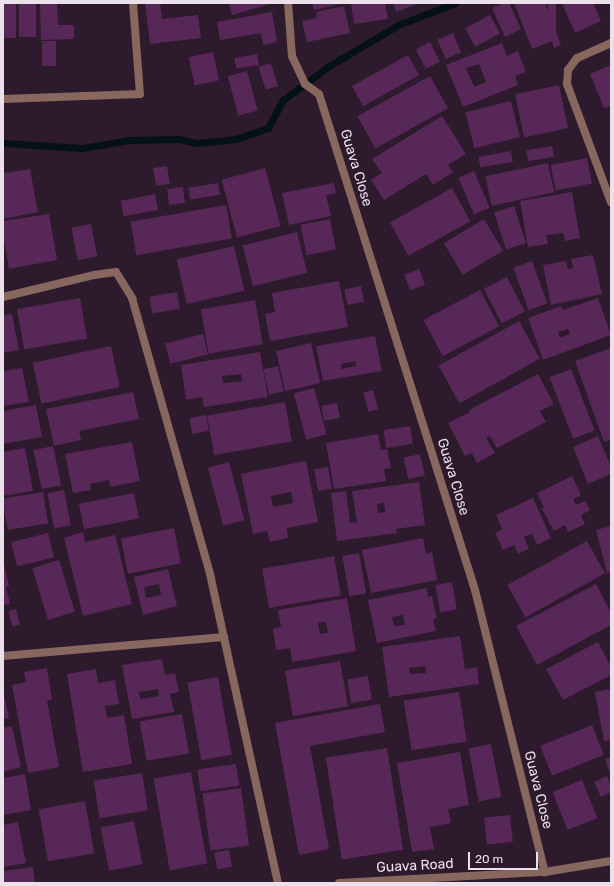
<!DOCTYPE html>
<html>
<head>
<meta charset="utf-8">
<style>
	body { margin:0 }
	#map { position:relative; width:614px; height:886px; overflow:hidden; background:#2d1a2d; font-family:Rubik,sans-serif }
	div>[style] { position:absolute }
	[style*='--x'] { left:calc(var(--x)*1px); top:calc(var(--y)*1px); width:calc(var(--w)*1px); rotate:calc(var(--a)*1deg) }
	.stream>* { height:7px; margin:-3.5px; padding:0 3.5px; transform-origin:3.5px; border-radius:3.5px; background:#051215 }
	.building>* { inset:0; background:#572757; transform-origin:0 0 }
	.street>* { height:8px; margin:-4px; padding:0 4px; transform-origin:4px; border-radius:4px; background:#87675e }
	span { translate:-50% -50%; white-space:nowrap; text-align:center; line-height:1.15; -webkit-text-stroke:4px #2d1a2d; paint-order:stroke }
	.street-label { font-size:14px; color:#ece0ec }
	.frame { position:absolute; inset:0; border:4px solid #ece0ec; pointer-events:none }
	.scale { position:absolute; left:468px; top:852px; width:70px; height:18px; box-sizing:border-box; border:2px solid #ece0ec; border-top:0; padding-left:5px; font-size:12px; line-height:14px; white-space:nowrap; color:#ece0ec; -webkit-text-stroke:3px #2d1a2d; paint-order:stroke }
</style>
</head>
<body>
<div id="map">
	<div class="stream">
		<i style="--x:3;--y:143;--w:79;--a:3.6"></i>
		<i style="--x:82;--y:148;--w:49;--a:-9.5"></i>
		<i style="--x:130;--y:140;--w:49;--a:-1.2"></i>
		<i style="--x:179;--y:139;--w:18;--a:13"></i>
		<i style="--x:197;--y:143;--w:39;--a:-6"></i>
		<i style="--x:236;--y:139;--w:34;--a:-19"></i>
		<i style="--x:268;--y:128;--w:32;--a:-62"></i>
		<i style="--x:283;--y:100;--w:57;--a:-36.5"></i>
		<i style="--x:329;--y:66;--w:80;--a:-30.7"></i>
		<i style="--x:398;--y:25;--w:61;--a:-21.1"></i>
	</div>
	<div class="building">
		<i style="left:3px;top:3px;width:13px;height:35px"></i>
		<i style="left:19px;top:3px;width:17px;height:34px"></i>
		<i style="clip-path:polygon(40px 3px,57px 3px,58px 25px,74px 25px,74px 39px,41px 40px)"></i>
		<i style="clip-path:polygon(145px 3px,160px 3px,162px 19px,198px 15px,201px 38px,150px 44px)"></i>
		<i style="clip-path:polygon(229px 3px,269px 3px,270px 4px,232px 15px)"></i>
		<i style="clip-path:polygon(312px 3px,341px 3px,341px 4px,314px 10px)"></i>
		<i style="clip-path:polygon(351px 3px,385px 3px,388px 19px,354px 24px)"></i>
		<i style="clip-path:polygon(393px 3px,419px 3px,396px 12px)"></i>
		<i style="clip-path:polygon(504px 3px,509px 3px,521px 29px,505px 37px,492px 8px)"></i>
		<i style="clip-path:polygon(514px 3px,545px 3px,561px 45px,554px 48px,552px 41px,532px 49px)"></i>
		<i style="left:548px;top:3px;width:8px;height:37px"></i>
		<i style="clip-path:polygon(562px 3px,593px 3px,601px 21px,575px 33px)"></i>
		<i style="clip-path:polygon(344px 6px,350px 33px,307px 42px,302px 21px,317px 18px,316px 12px)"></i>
		<i style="clip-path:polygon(272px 12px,277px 42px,263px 45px,261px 33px,220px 40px,217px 22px)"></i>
		<i style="left:490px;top:15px;width:21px;height:28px;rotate:62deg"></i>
		<i style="left:453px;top:33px;width:21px;height:17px;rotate:67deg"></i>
		<i style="left:42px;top:41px;width:14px;height:25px"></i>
		<i style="left:430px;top:42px;width:22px;height:16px;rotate:63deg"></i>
		<i style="clip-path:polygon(evenodd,502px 43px,507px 56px,518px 51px,526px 72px,515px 76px,518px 85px,463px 107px,446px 65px,502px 43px,479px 64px,486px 82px,474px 87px,466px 68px,479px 64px)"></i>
		<i style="left:213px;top:52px;width:29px;height:25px;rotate:78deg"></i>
		<i style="left:257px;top:54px;width:11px;height:23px;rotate:80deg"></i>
		<i style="left:408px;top:55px;width:23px;height:64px;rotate:61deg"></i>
		<i style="left:271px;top:63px;width:24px;height:13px;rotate:73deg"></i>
		<i style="clip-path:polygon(611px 65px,611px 106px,604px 108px,590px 74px)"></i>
		<i style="left:247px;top:71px;width:41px;height:20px;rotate:75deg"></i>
		<i style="left:430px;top:76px;width:37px;height:83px;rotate:61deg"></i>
		<i style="left:559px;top:85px;width:44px;height:45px;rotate:78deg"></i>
		<i style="left:511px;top:101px;width:37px;height:47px;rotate:76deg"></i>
		<i style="clip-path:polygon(442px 116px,466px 154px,448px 165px,453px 172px,433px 185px,426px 174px,384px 200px,371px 180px,382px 173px,372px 159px)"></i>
		<i style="left:552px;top:146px;width:11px;height:26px;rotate:80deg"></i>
		<i style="left:511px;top:151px;width:11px;height:33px;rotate:80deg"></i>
		<i style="left:587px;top:158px;width:26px;height:37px;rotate:79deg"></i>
		<i style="left:548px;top:163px;width:30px;height:64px;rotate:78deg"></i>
		<i style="left:167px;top:166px;width:18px;height:14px;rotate:81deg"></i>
		<i style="left:265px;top:168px;width:60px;height:45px;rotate:75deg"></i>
		<i style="clip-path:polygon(30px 169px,38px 212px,3px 219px,3px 173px)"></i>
		<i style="left:474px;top:171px;width:40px;height:17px;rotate:67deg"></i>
		<i style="left:218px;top:183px;width:12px;height:30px;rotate:81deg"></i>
		<i style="clip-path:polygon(334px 183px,336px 193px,326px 195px,331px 216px,289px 225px,282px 193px)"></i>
		<i style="left:183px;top:187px;width:16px;height:16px;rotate:83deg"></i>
		<i style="left:452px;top:188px;width:38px;height:71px;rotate:61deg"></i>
		<i style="clip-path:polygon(572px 192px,580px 238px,565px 241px,563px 233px,546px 235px,548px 244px,528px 247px,520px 201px)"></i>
		<i style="left:155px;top:194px;width:16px;height:35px;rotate:79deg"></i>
		<i style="left:226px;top:205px;width:34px;height:97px;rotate:80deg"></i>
		<i style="left:514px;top:206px;width:39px;height:21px;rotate:72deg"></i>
		<i style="clip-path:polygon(49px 214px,57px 260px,9px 269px,3px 235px,3px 221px)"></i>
		<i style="left:330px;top:219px;width:31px;height:30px;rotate:79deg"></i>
		<i style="left:484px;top:219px;width:37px;height:47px;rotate:59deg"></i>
		<i style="left:91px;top:224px;width:33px;height:20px;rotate:79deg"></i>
		<i style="left:297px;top:232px;width:42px;height:56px;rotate:76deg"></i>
		<i style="left:234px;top:246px;width:46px;height:59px;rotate:77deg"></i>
		<i style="clip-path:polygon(593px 255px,602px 294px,551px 305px,543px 265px,566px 261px,568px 269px,573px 268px,571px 259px)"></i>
		<i style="left:532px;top:261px;width:45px;height:20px;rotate:70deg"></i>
		<i style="left:419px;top:269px;width:17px;height:16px;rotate:69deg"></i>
		<i style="left:507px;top:277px;width:39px;height:26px;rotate:63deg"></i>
		<i style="clip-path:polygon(339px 281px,348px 327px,270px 341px,265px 314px,275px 312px,272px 293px)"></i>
		<i style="left:361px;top:286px;width:16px;height:17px;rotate:79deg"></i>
		<i style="left:480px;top:290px;width:41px;height:64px;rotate:62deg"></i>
		<i style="left:177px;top:292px;width:17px;height:28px;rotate:80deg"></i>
		<i style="left:80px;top:298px;width:41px;height:64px;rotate:80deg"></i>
		<i style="clip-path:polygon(evenodd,598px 298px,611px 335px,543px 360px,528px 318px,561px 306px,563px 310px,598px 298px,568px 329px,570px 334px,560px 338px,558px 332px,568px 329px)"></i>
		<i style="left:255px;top:300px;width:45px;height:55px;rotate:80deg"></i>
		<i style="clip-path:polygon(12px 314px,19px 350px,3px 353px,3px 315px)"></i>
		<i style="left:519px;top:321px;width:43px;height:92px;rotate:61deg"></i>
		<i style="left:203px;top:334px;width:21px;height:39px;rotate:76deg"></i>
		<i style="clip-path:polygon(evenodd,375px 336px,382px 371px,323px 381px,316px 346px,375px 336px,356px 361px,356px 366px,341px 369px,341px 364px,356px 361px)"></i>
		<i style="left:311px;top:343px;width:41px;height:36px;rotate:77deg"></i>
		<i style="left:111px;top:346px;width:42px;height:80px;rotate:78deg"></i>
		<i style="clip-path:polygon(611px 348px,611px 440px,604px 442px,575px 361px)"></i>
		<i style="clip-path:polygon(evenodd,260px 352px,268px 397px,204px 407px,202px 397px,186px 400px,181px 365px,260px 352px,241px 374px,242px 381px,223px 383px,222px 376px,241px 374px)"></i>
		<i style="left:278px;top:366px;width:26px;height:15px;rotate:77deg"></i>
		<i style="clip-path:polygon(22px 368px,29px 402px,3px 406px,3px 371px)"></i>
		<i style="left:571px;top:369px;width:66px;height:23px;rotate:69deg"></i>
		<i style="clip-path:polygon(538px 374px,554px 404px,540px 411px,546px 422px,497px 448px,490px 436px,486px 438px,495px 453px,477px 463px,472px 453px,465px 456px,448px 423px,470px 412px,469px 410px)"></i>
		<i style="left:314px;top:388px;width:48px;height:21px;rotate:75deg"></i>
		<i style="left:373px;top:390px;width:20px;height:10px;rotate:75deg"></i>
		<i style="clip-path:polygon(133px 392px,139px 419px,79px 431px,81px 440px,54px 446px,46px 409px)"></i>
		<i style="left:285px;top:402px;width:40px;height:79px;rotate:80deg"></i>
		<i style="left:337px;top:403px;width:15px;height:16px;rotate:79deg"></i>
		<i style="clip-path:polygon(36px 405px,42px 437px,3px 444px,3px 411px)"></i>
		<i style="left:206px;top:415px;width:16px;height:17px;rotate:79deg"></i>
		<i style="left:410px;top:426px;width:18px;height:27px;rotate:81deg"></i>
		<i style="clip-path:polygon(378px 434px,381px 450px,387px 449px,391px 468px,384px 469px,386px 481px,334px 489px,326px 443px)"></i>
		<i style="clip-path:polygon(598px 436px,611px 467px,611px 474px,588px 484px,573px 447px)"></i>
		<i style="clip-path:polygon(132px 442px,140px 481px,110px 487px,109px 480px,90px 484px,91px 490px,73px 493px,65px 454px)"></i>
		<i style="left:53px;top:446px;width:40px;height:20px;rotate:78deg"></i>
		<i style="clip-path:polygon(25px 448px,33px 491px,3px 496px,3px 452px)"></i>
		<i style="left:420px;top:454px;width:22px;height:17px;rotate:77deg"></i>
		<i style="clip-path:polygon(evenodd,306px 461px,318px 522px,287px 528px,288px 538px,270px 542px,267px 531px,253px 534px,241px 474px,306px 461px,291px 492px,293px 503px,273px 507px,271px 496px,291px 492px)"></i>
		<i style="left:229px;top:462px;width:60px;height:22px;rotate:75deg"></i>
		<i style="left:328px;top:467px;width:22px;height:14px;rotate:80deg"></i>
		<i style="clip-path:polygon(572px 476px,581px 495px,573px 499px,576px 505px,585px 501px,590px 510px,581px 515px,585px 524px,568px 532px,565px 525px,554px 531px,542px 509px,544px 508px,537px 493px)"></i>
		<i style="clip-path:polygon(evenodd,419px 482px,425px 525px,396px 529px,397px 533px,337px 541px,331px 493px,346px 491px,350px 523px,357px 522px,352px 491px,419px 482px,384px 503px,385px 512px,378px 513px,377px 504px,384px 503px)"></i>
		<i style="left:64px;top:490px;width:36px;height:17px;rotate:79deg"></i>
		<i style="left:43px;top:492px;width:32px;height:41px;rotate:81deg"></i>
		<i style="left:134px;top:493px;width:26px;height:56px;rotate:79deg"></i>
		<i style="clip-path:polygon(533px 498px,551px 538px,537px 545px,532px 534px,524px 537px,529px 549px,518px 554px,514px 545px,503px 550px,495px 533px,502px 529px,496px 515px)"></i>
		<i style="clip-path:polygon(611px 526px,611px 572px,607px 573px,596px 530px)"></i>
		<i style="left:174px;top:528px;width:36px;height:54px;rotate:79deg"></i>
		<i style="clip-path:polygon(83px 532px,85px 542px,115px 535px,132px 604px,83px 616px,64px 538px)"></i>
		<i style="left:48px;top:533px;width:25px;height:38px;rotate:76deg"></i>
		<i style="clip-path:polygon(423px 538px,426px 554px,432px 552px,437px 580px,371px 593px,362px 550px)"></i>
		<i style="left:587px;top:541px;width:37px;height:91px;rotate:61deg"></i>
		<i style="left:359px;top:553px;width:41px;height:17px;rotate:80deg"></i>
		<i style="left:334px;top:556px;width:40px;height:73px;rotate:80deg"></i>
		<i style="left:59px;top:560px;width:54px;height:28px;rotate:73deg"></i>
		<i style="clip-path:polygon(4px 564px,9px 586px,6px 587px,10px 604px,3px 605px)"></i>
		<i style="clip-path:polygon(evenodd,168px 569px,177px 606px,143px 615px,134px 577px,168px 569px,159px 584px,161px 595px,146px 598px,144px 587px,159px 584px)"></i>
		<i style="left:452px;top:582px;width:28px;height:17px;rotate:80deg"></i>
		<i style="clip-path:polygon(596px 584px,611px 613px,611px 625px,537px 665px,516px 626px)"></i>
		<i style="clip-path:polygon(evenodd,427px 588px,428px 597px,432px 596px,437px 618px,433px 619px,436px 631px,377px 643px,368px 600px,427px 588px,403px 615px,405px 625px,394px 626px,392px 617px,403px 615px)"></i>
		<i style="clip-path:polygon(evenodd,347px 598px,356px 651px,292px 662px,290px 648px,276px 650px,273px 629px,281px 627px,278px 610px,347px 598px,326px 622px,328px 633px,320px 634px,318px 623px,326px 622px)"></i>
		<i style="left:16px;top:609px;width:16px;height:8px;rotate:76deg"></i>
		<i style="clip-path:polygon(evenodd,460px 636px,465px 669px,477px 667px,479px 684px,389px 697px,382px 647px,460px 636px,425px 666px,426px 673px,410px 674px,409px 668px,425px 666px)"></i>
		<i style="clip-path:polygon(598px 642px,611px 667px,611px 675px,563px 700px,546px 669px)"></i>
		<i style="clip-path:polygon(evenodd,162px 659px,165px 675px,175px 673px,179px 692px,170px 694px,174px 712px,132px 719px,122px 665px,162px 659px,158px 689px,159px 696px,140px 699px,139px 692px,158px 689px)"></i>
		<i style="left:340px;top:661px;width:46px;height:56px;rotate:80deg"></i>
		<i style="clip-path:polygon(47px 668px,52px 700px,47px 700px,59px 767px,28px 773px,12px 685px,26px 682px,24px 672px)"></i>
		<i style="clip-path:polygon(96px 669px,98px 683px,115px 680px,119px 704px,105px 706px,107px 718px,124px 715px,132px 764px,83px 772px,67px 674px)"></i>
		<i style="left:368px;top:676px;width:24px;height:21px;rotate:81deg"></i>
		<i style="left:218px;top:677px;width:79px;height:31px;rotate:80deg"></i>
		<i style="clip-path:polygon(3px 689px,9px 718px,3px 719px)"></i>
		<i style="clip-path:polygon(611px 689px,611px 740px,604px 741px,595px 692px)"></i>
		<i style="left:459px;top:692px;width:50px;height:56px;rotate:81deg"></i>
		<i style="clip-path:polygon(380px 704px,385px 732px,310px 746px,329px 849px,299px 855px,275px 723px)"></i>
		<i style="left:182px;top:714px;width:40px;height:43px;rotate:80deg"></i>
		<i style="left:592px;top:725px;width:32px;height:56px;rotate:68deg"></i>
		<i style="clip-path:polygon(12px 726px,21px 767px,3px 772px,3px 728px)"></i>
		<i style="left:491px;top:744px;width:54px;height:23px;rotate:79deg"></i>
		<i style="left:387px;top:748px;width:103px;height:62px;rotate:81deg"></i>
		<i style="clip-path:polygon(460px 752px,469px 805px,448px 809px,451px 823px,430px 827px,434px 849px,412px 852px,397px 763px)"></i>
		<i style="clip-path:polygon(611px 757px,611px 777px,605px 759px)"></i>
		<i style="left:236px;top:764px;width:22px;height:39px;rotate:82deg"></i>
		<i style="left:191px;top:772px;width:93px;height:38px;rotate:80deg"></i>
		<i style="left:142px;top:773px;width:38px;height:49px;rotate:81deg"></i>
		<i style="clip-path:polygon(25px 774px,31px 810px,3px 815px,3px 778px)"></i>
		<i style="clip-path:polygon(607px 776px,611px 786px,611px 792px,601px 797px,594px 782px)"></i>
		<i style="left:582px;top:780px;width:41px;height:32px;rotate:68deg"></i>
		<i style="left:241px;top:788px;width:58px;height:39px;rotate:82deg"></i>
		<i style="left:85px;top:801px;width:53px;height:47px;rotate:80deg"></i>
		<i style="left:510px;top:815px;width:27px;height:26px;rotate:84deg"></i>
		<i style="left:134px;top:821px;width:44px;height:34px;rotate:79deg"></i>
		<i style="clip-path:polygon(18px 822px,26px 863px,3px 867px,3px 825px)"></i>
		<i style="left:229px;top:850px;width:17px;height:15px;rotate:80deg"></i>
		<i style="clip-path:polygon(33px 867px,35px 883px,3px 883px,3px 871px)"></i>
	</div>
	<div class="street">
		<i style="--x:288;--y:3;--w:53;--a:85.7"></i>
		<i style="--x:292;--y:56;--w:31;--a:65"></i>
		<i style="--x:305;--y:84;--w:17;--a:36"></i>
		<i style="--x:319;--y:94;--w:520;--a:72.54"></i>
		<i style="--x:475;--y:590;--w:291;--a:76.1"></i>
		<i style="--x:611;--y:43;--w:37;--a:156"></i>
		<i style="--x:577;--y:58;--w:15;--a:127"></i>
		<i style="--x:568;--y:70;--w:14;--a:94"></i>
		<i style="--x:567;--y:84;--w:126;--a:69.6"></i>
		<i style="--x:3;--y:99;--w:137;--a:-2.1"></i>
		<i style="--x:140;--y:94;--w:91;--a:-94.4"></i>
		<i style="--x:3;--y:297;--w:94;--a:-13.6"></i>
		<i style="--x:94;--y:275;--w:22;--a:-8"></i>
		<i style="--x:116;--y:272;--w:31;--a:58"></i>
		<i style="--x:132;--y:298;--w:287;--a:74.2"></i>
		<i style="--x:210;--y:574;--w:316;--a:77.6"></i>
		<i style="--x:3;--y:656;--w:222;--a:-4.9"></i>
		<i style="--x:339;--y:883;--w:206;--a:-3.1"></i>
		<i style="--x:545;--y:872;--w:67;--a:-9.5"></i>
	</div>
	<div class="street-label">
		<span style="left:356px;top:168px;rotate:73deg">Guava Close</span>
		<span style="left:453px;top:477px;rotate:73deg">Guava Close</span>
		<span style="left:538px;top:790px;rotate:76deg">Guava Close</span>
		<span style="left:415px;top:866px;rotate:-3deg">Guava Road</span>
	</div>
	<div class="frame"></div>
	<div class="scale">20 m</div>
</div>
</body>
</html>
